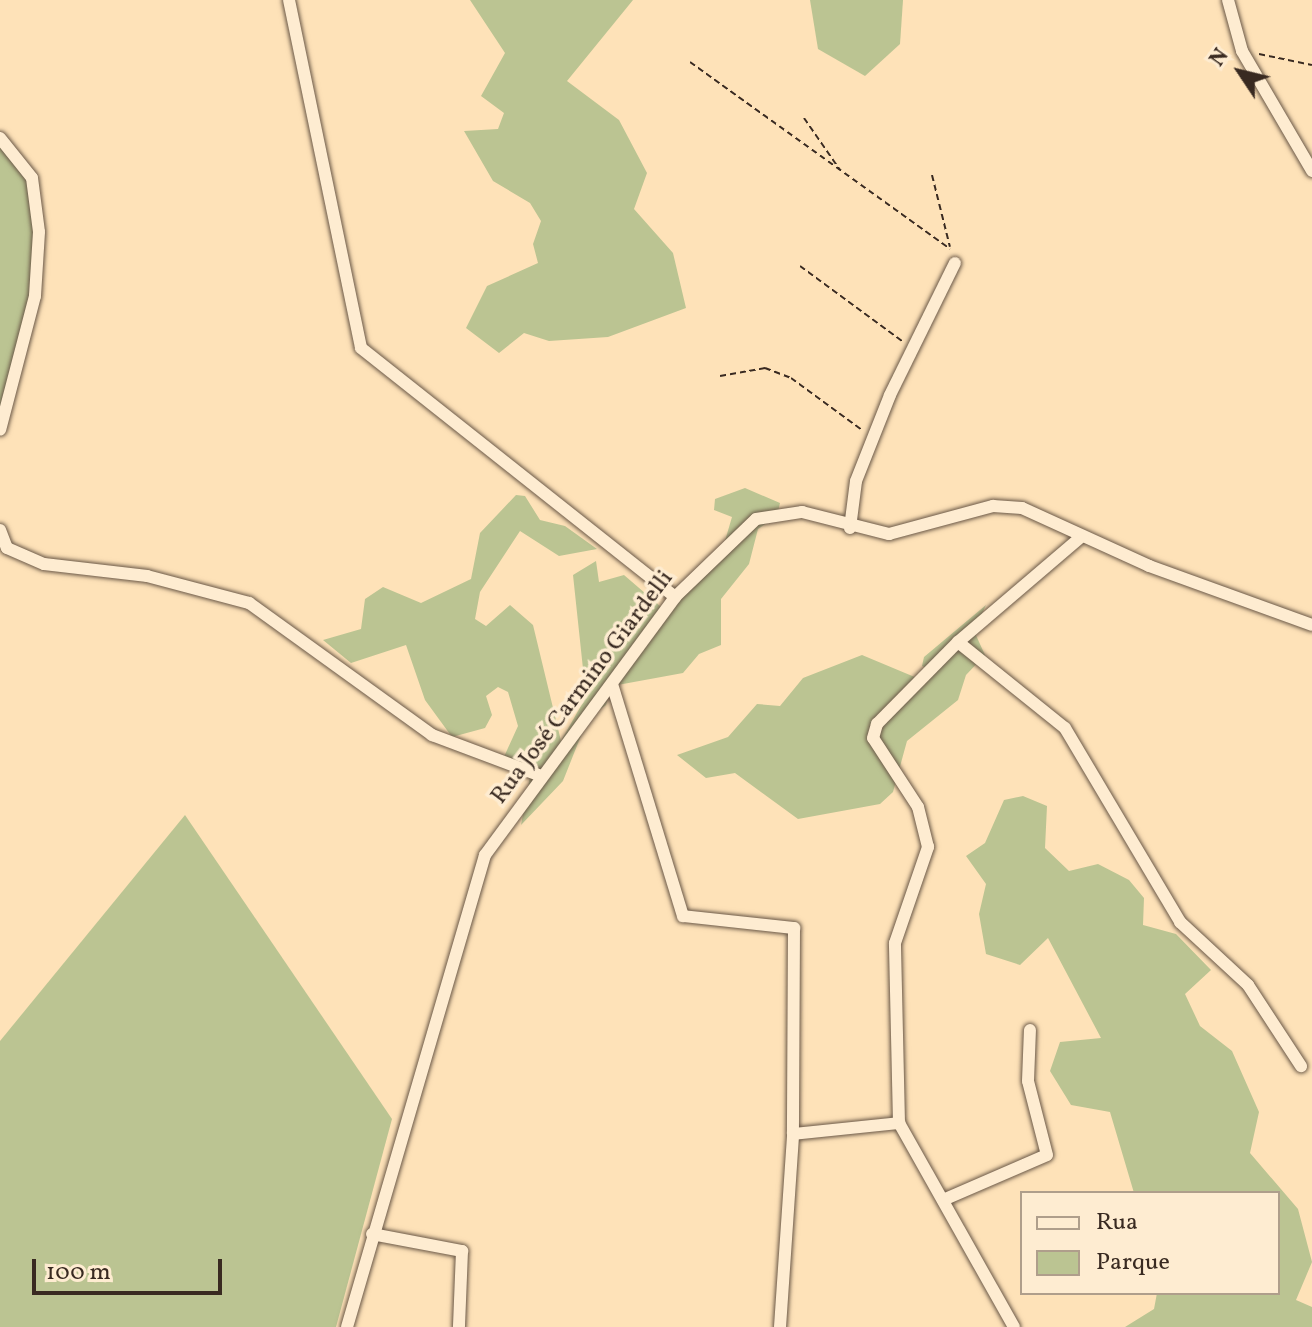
<!DOCTYPE html>
<html>
<head>
<meta charset="utf-8">
<style>
	body { margin:0 }
	#map { position:relative; width:1312px; height:1327px; overflow:hidden; background:#fee2b8; font-family:Vollkorn,serif }
	div>[style] { position:absolute }
	[style*='--x'] { left:calc(var(--x)*1px); top:calc(var(--y)*1px); width:calc(var(--w)*1px); rotate:calc(var(--a)*1deg) }
	.green>* { inset:0; background:#bbc492 }
	.path>* { height:2px; margin-top:-1px; transform-origin:0; background:repeating-linear-gradient(90deg,#392a21 0 6px,transparent 0 10px) }
	.roads { filter:drop-shadow(0 0 2px #6a5847) drop-shadow(0 0 2px #6a5847) }
	.minor>* { height:12px; margin:-6px; padding:0 6px; transform-origin:6px; border-radius:6px; background:#feecd1 }
	span { translate:-50% -50%; white-space:nowrap; text-align:center; line-height:1.15; -webkit-text-stroke:7px #feecd1; paint-order:stroke }
	.street-label { font-size:24px; color:#392a21 }
	.legend { position:absolute; left:1020px; top:1191px; width:260px; height:104px; box-sizing:border-box; background:#feecd1; border:2px solid #af9e8b; margin:0; padding:10px 14px; list-style:none; font-size:24px; color:#392a21 }
	.legend li { display:flex; align-items:center; gap:16px; height:40px }
	.legend b { width:40px; border:2px solid #af9e8b }
	.north { position:absolute; left:1200px; top:32px; width:80px; height:80px; -webkit-text-stroke:6px #feecd1; paint-order:stroke; rotate:305deg; font-size:22px; font-weight:700; line-height:32px; text-align:center; color:#392a21 }
	.north::after { content:''; display:block; margin:auto; width:28px; height:36px; background:#392a21; clip-path:polygon(50% 0,100% 100%,50% 72%,0 100%) }
	.scale { position:absolute; left:32px; top:1259px; width:190px; height:36px; box-sizing:border-box; border:4px solid #392a21; border-top:0; padding-left:10px; font-size:24px; line-height:28px; white-space:nowrap; color:#392a21; -webkit-text-stroke:6px #feecd1; paint-order:stroke }
</style>
</head>
<body>
<div id="map">
	<div class="green">
		<i style="clip-path:polygon(470px 0,633px 0,567px 81px,619px 120px,647px 173px,634px 209px,673px 253px,686px 308px,608px 337px,549px 341px,524px 333px,499px 353px,466px 328px,487px 286px,538px 263px,533px 244px,541px 221px,530px 203px,493px 181px,464px 131px,498px 129px,504px 113px,481px 96px,505px 53px)"></i>
		<i style="clip-path:polygon(810px 0,903px 0,900px 44px,865px 76px,818px 49px)"></i>
		<i style="clip-path:polygon(0 138px,25px 165px,39px 259px,0 430px)"></i>
		<i style="clip-path:polygon(745px 488px,780px 503px,777px 516px,758px 529px,749px 564px,721px 599px,721px 645px,699px 654px,683px 673px,612px 686px,606px 705px,588px 718px,563px 781px,521px 825px,531px 771px,503px 759px,518px 726px,508px 692px,498px 687px,486px 696px,492px 715px,485px 728px,452px 737px,425px 700px,406px 645px,351px 663px,323px 640px,361px 629px,365px 599px,383px 587px,421px 603px,471px 579px,480px 533px,516px 495px,525px 496px,540px 520px,565px 526px,597px 549px,559px 556px,520px 531px,480px 592px,475px 619px,486px 626px,510px 605px,533px 625px,561px 741px,586px 697px,573px 575px,596px 561px,599px 582px,624px 575px,667px 612px,722px 551px,732px 517px,714px 510px,715px 499px)"></i>
		<i style="clip-path:polygon(986px 605px,974px 631px,985px 655px,966px 675px,958px 700px,907px 741px,893px 792px,880px 804px,798px 819px,735px 773px,706px 778px,677px 755px,728px 737px,757px 704px,780px 706px,803px 678px,862px 655px,917px 678px,931px 670px,922px 666px,924px 657px)"></i>
		<i style="clip-path:polygon(1023px 796px,1047px 806px,1045px 848px,1069px 871px,1098px 864px,1129px 880px,1144px 898px,1143px 925px,1176px 934px,1211px 970px,1185px 994px,1200px 1026px,1232px 1051px,1259px 1112px,1250px 1153px,1298px 1209px,1312px 1262px,1296px 1300px,1312px 1307px,1312px 1327px,1125px 1327px,1154px 1309px,1157px 1293px,1278px 1293px,1278px 1193px,1134px 1193px,1110px 1112px,1071px 1105px,1050px 1071px,1060px 1042px,1101px 1038px,1048px 938px,1020px 965px,986px 954px,979px 914px,986px 884px,966px 856px,985px 843px,1004px 800px)"></i>
		<i style="clip-path:polygon(185px 815px,392px 1119px,336px 1327px,0 1327px,0 1041px)"></i>
	</div>
	<div class="path">
		<i style="--x:1259;--y:54;--w:54;--a:11.7"></i>
		<i style="--x:690;--y:62;--w:320;--a:35.7"></i>
		<i style="--x:804;--y:118;--w:63;--a:55.3"></i>
		<i style="--x:932;--y:175;--w:74;--a:76"></i>
		<i style="--x:800;--y:266;--w:127;--a:36.3"></i>
		<i style="--x:720;--y:376;--w:46;--a:-10.1"></i>
		<i style="--x:765;--y:368;--w:28;--a:21"></i>
		<i style="--x:791;--y:378;--w:88;--a:36.2"></i>
	</div>
	<div class="roads">
		<div class="minor">
			<i style="--x:289;--y:0;--w:355;--a:78.3"></i>
			<i style="--x:361;--y:348;--w:401;--a:38.4"></i>
			<i style="--x:1228;--y:0;--w:53;--a:74.6"></i>
			<i style="--x:1242;--y:51;--w:139;--a:59.7"></i>
			<i style="--x:0;--y:138;--w:51;--a:51.3"></i>
			<i style="--x:32;--y:178;--w:54;--a:82.6"></i>
			<i style="--x:39;--y:232;--w:64;--a:93.6"></i>
			<i style="--x:35;--y:296;--w:138;--a:104.6"></i>
			<i style="--x:850;--y:528;--w:47;--a:-82.7"></i>
			<i style="--x:856;--y:481;--w:92;--a:-68.4"></i>
			<i style="--x:890;--y:395;--w:147;--a:-63.8"></i>
			<i style="--x:0;--y:530;--w:19;--a:69"></i>
			<i style="--x:7;--y:548;--w:40;--a:23.4"></i>
			<i style="--x:44;--y:564;--w:104;--a:6.6"></i>
			<i style="--x:147;--y:576;--w:106;--a:14.8"></i>
			<i style="--x:249;--y:603;--w:226;--a:35.8"></i>
			<i style="--x:432;--y:735;--w:116;--a:20.6"></i>
			<i style="--x:958;--y:642;--w:137;--a:38.8"></i>
			<i style="--x:1065;--y:728;--w:226;--a:59.3"></i>
			<i style="--x:1180;--y:922;--w:93;--a:42.8"></i>
			<i style="--x:1248;--y:985;--w:97;--a:56.8"></i>
			<i style="--x:612;--y:684;--w:243;--a:73"></i>
			<i style="--x:683;--y:916;--w:112;--a:6.2"></i>
			<i style="--x:794;--y:928;--w:206;--a:90.3"></i>
			<i style="--x:943;--y:1200;--w:113;--a:-23.4"></i>
			<i style="--x:1047;--y:1155;--w:76;--a:-104.4"></i>
			<i style="--x:1028;--y:1081;--w:51;--a:-87.8"></i>
			<i style="--x:372;--y:1234;--w:92;--a:10.7"></i>
			<i style="--x:462;--y:1251;--w:76;--a:92.3"></i>
			<i style="--x:347;--y:1327;--w:492;--a:-73.7"></i>
			<i style="--x:485;--y:855;--w:320;--a:-53.6"></i>
			<i style="--x:675;--y:597;--w:112;--a:-43.9"></i>
			<i style="--x:756;--y:519;--w:47;--a:-8.7"></i>
			<i style="--x:802;--y:512;--w:90;--a:14.2"></i>
			<i style="--x:889;--y:534;--w:108;--a:-15.1"></i>
			<i style="--x:993;--y:506;--w:29;--a:4"></i>
			<i style="--x:1022;--y:508;--w:140;--a:24.5"></i>
			<i style="--x:1149;--y:566;--w:173;--a:19.9"></i>
			<i style="--x:780;--y:1327;--w:193;--a:-86.1"></i>
			<i style="--x:793;--y:1134;--w:107;--a:-5.9"></i>
			<i style="--x:1014;--y:1327;--w:234;--a:-119.4"></i>
			<i style="--x:899;--y:1123;--w:180;--a:-91.3"></i>
			<i style="--x:895;--y:943;--w:102;--a:-71"></i>
			<i style="--x:928;--y:847;--w:41;--a:-104"></i>
			<i style="--x:918;--y:807;--w:82;--a:-123.1"></i>
			<i style="--x:873;--y:738;--w:15;--a:-74"></i>
			<i style="--x:877;--y:724;--w:115;--a:-45.4"></i>
			<i style="--x:958;--y:642;--w:163;--a:-40.5"></i>
		</div>
	</div>
	<div class="street-label">
		<span style="left:583px;top:688px;rotate:-53deg">Rua José Carmino Giardelli</span>
	</div>
	<ul class="legend">
	<li><b style="height:10px;background:#feecd1"></b>Rua</li>
	<li><b style="height:22px;background:#bbc492"></b>Parque</li>
	</ul>
	<div class="north">N</div>
	<div class="scale">100 m</div>
</div>
</body>
</html>
